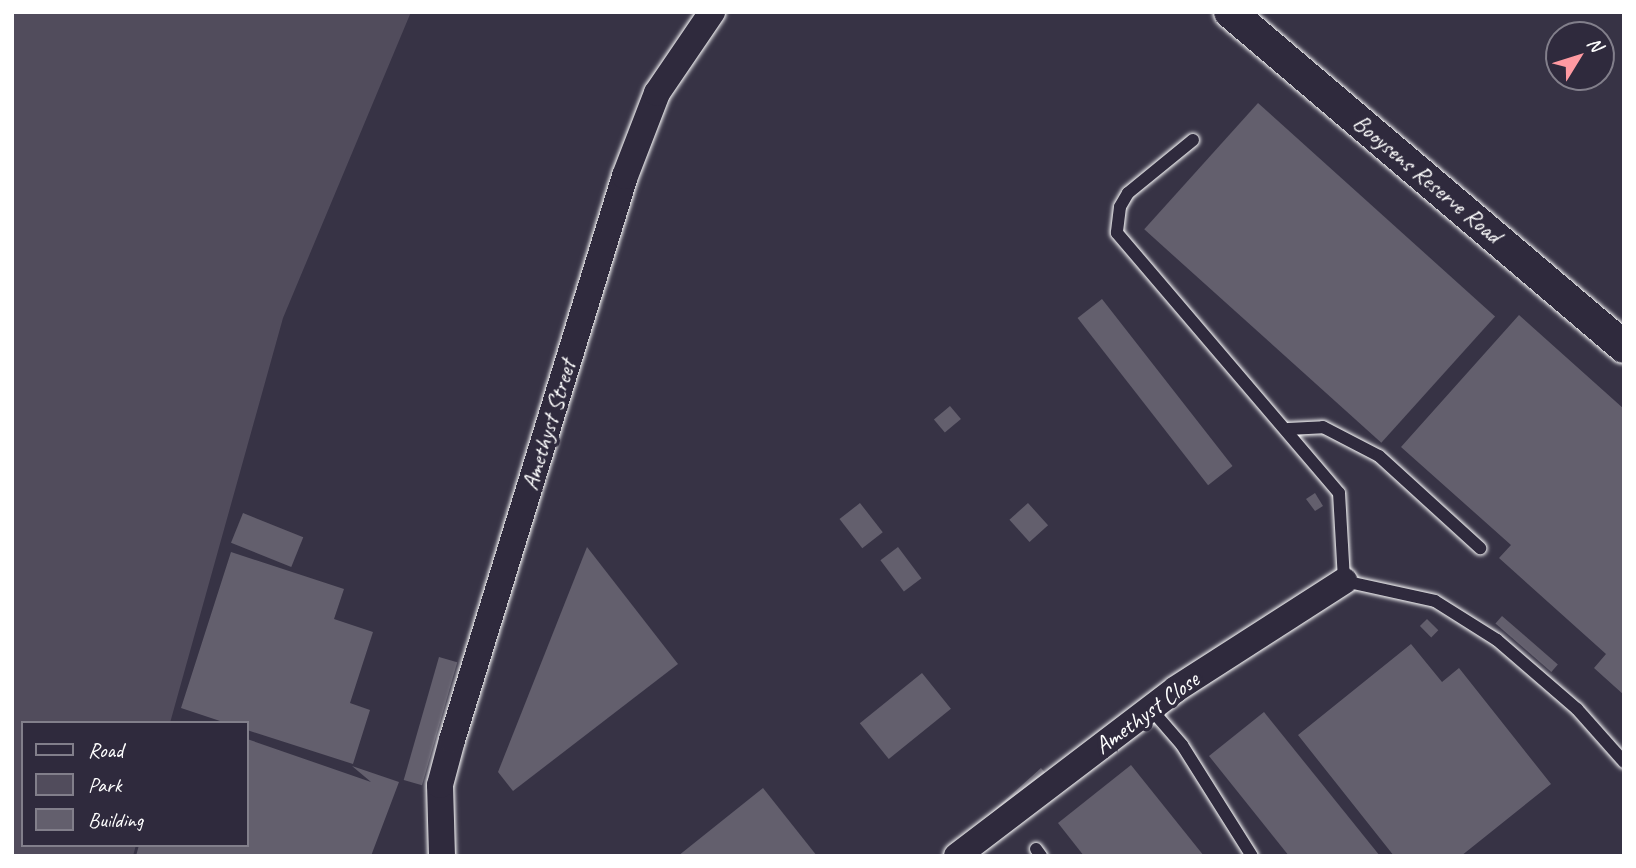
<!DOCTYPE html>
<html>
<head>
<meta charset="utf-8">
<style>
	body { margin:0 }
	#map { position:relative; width:1636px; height:868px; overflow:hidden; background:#373345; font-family:Caveat,sans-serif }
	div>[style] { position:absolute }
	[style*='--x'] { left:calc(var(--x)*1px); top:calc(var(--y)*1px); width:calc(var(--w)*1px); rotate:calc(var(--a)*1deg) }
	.green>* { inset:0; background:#514c5c }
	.building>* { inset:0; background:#635f6d; transform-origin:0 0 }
	.roads { filter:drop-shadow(0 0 2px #fff) drop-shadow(0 0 2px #fff) }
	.service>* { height:12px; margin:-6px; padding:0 6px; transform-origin:6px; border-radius:6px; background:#2f2a3d }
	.minor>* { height:26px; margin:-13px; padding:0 13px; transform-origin:13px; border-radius:13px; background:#2f2a3d }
	.tertiary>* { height:32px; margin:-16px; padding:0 16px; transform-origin:16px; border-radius:16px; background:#2f2a3d }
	span { translate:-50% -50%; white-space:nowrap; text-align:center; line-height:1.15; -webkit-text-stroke:7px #2f2a3d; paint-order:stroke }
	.street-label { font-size:24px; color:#fff }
	.frame { position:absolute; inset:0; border:14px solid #fff; pointer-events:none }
	.legend { position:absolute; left:21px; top:721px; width:228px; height:126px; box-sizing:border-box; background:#2f2a3d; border:2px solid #827f8b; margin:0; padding:9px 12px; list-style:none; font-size:21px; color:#fff }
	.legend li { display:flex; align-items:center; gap:14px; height:35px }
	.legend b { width:35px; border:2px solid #827f8b }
	.north { position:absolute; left:1545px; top:21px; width:70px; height:70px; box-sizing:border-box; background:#2f2a3d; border:2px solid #827f8b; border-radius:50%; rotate:52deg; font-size:19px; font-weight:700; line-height:28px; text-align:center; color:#fff }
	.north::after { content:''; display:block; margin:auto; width:24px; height:32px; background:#ff9aa2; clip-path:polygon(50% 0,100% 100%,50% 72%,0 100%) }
</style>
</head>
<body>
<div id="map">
	<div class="green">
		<i style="clip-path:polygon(12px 12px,411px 12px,283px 318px,170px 723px,23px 723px,23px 845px,136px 845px,133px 856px,12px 856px)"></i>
	</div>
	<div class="building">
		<i style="left:1258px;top:103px;width:319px;height:170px;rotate:42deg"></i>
		<i style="left:1102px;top:299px;width:212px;height:31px;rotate:52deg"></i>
		<i style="clip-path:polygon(1519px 315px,1624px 409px,1624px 695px,1594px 668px,1606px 654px,1499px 558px,1511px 545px,1401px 447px)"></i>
		<i style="left:950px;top:406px;width:17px;height:21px;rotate:50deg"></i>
		<i style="clip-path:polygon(1315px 493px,1323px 506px,1315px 511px,1306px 499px)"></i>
		<i style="left:860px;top:503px;width:37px;height:26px;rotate:52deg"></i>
		<i style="left:1028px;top:503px;width:30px;height:25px;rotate:48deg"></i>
		<i style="left:243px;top:513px;width:65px;height:32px;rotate:22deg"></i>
		<i style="clip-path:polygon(587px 547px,678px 664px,513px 791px,498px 772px)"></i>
		<i style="left:898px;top:547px;width:39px;height:22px;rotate:53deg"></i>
		<i style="clip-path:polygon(231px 552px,344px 589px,334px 619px,373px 632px,350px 703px,370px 710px,353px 764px,247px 730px,247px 723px,226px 723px,181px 708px)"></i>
		<i style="left:1502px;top:616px;width:74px;height:10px;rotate:41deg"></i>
		<i style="left:1427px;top:619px;width:16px;height:10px;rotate:45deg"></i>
		<i style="clip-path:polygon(1411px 644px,1442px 682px,1459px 668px,1551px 784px,1461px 856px,1394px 856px,1298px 735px)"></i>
		<i style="left:439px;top:657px;width:19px;height:128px;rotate:16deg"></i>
		<i style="left:922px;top:673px;width:46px;height:80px;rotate:51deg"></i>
		<i style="clip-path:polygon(1264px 712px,1380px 856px,1289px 856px,1209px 756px)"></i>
		<i style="clip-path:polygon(247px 739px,371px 782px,352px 766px,399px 782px,371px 856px,136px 856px,139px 845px,247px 845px)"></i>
		<i style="clip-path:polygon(1131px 765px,1204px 856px,1084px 856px,1058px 823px)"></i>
		<i style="left:1041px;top:768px;width:12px;height:73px;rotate:48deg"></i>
		<i style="clip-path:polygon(763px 788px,817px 856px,678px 856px)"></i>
	</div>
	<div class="roads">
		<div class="service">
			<i style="--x:1193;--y:140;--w:84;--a:140.8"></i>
			<i style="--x:1128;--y:193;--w:16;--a:120"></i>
			<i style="--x:1120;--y:207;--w:26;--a:97"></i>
			<i style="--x:1117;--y:233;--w:342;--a:49.5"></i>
			<i style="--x:1339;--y:493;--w:88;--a:86.7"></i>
			<i style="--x:1344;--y:581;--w:93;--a:12.4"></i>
			<i style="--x:1435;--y:601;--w:73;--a:32.2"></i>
			<i style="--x:1497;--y:640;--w:106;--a:40.8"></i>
			<i style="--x:1577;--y:709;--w:71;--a:48.4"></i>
			<i style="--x:1288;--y:429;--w:35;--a:-3"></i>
			<i style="--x:1323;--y:427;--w:63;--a:27.4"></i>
			<i style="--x:1379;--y:456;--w:137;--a:42.3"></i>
			<i style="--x:1150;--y:708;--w:49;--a:49.1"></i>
			<i style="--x:1182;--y:745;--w:131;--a:57.8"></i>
			<i style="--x:1036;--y:849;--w:9;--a:54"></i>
		</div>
		<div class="minor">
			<i style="--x:442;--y:856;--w:71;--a:-91.6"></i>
			<i style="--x:440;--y:785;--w:47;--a:-75.1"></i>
			<i style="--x:452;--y:740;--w:590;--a:-72.95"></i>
			<i style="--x:625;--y:176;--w:89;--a:-68.9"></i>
			<i style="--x:657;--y:93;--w:98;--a:-55.8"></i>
			<i style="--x:957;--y:856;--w:275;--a:-37.3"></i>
			<i style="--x:1176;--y:689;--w:200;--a:-32.7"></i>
		</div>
		<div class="tertiary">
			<i style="--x:1230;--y:12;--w:517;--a:40.37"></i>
		</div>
	</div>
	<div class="street-label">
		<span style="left:1427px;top:179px;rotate:40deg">Booysens Reserve Road</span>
		<span style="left:549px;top:425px;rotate:-73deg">Amethyst Street</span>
		<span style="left:1147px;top:713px;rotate:-36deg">Amethyst Close</span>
	</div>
	<div class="frame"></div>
	<ul class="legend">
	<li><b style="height:9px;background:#2f2a3d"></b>Road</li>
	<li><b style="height:19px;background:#514c5c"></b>Park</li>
	<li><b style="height:19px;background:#635f6d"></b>Building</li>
	</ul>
	<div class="north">N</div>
</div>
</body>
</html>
